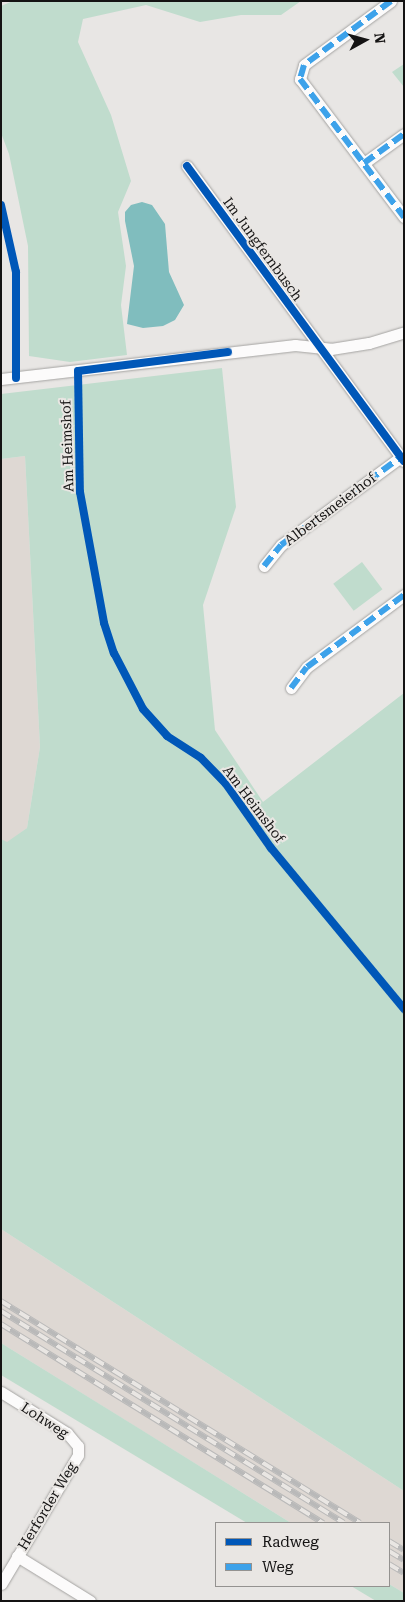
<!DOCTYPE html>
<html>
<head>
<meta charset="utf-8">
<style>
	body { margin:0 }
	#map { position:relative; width:405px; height:1602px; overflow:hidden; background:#e8e6e4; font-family:"Roboto Serif",serif }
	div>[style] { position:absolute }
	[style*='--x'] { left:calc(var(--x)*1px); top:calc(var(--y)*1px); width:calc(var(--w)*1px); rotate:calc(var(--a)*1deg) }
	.built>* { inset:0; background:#ded8d3 }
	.green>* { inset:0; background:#c0dccd; transform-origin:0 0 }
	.water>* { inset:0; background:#80bdbe }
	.roads { filter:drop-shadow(0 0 1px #a4a3a1) drop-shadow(0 0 1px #a4a3a1) }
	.minor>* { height:11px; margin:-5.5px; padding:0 5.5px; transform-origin:5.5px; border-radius:5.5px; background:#fcfbfb }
	.rail>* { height:5.5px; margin-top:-2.75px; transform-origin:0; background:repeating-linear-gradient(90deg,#e9e6e3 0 11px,#b9b9b9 0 22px); box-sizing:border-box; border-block:1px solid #b9b9b9 }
	.quiet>* { height:6px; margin-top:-3px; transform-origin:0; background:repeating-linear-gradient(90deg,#3da2ea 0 12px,transparent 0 18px) }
	.cycleway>* { height:8px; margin:-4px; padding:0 4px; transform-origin:4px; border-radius:4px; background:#0057b8 }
	span { translate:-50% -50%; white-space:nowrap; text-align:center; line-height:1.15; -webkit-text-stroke:4px #e9e6e3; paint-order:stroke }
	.street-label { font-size:14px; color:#141313 }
	.frame { position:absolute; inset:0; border:2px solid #141313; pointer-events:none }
	.legend { position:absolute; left:215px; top:1522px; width:175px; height:65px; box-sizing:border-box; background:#e9e6e3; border:1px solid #949290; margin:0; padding:6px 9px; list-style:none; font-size:15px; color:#141313 }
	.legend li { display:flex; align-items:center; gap:10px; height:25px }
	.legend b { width:25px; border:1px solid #949290 }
	.north { position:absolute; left:340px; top:15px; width:50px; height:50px; -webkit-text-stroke:4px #e9e6e3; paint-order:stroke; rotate:83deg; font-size:14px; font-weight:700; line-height:20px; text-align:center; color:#141313 }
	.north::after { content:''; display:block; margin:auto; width:18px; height:22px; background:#141313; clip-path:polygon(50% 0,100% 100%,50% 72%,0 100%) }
</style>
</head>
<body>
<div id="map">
	<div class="built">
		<i style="clip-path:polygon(25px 456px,40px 747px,27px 828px,7px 843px,1px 839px,1px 459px)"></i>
		<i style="clip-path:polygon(1px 1229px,404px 1491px,404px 1593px,389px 1584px,389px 1523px,291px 1523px,1px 1343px)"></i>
	</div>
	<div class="green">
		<i style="clip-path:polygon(13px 1px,301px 1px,281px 15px,241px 15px,200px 22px,146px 5px,83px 19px,78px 42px,111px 115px,131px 181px,118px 212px,126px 266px,121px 305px,127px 355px,70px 362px,29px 356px,28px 246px,9px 154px,1px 133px,1px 6px)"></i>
		<i style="clip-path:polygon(404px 64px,404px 87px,392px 72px)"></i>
		<i style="clip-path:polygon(222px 368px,236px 507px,203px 605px,215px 730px,263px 802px,404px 693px,404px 1491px,1px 1229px,1px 839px,7px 842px,27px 828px,40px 747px,25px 456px,1px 459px,1px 394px)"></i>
		<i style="left:362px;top:562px;width:34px;height:36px;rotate:53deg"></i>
		<i style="clip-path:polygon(1px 1343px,140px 1429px,291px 1523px,247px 1523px,1px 1375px)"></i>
		<i style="clip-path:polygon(389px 1584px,404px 1593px,404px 1601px,376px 1601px,351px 1586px)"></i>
	</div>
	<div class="water">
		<i style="clip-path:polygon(142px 202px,152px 205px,165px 224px,169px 272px,184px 305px,175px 320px,163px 326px,143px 328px,127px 324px,134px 266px,125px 221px,125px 212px,131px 205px)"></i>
	</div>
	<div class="roads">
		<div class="minor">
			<i style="--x:391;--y:1;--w:108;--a:143.7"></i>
			<i style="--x:304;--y:65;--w:15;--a:106"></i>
			<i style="--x:300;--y:79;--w:173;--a:53"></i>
			<i style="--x:364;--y:163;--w:49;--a:-35.9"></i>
			<i style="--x:187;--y:166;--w:366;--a:53.7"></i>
			<i style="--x:1;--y:379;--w:296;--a:-6.6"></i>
			<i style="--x:295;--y:345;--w:36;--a:6"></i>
			<i style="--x:331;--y:349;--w:38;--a:-9"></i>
			<i style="--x:369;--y:343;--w:37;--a:-17"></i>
			<i style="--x:264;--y:566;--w:27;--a:-51"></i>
			<i style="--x:281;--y:545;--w:149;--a:-36.3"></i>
			<i style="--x:291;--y:688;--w:26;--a:-53"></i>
			<i style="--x:307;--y:667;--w:121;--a:-36.6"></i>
			<i style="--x:1;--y:1392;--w:78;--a:31.8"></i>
			<i style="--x:67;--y:1433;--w:17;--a:50"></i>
			<i style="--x:78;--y:1446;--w:9;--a:90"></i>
			<i style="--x:78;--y:1455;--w:150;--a:120.8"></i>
			<i style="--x:17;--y:1556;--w:86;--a:31.7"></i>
		</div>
	</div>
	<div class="rail">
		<i style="--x:1;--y:1301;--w:422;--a:31.7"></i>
		<i style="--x:1;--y:1311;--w:403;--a:31.7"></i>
		<i style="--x:1;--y:1324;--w:379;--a:31.7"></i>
		<i style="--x:389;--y:1541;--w:17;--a:31"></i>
		<i style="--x:389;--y:1551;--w:17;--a:31"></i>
		<i style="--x:389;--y:1564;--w:17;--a:31"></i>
	</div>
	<div class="quiet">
		<i style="--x:391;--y:1;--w:108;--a:143.7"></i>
		<i style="--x:304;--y:65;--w:15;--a:106"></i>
		<i style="--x:300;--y:79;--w:173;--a:53"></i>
		<i style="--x:364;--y:163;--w:49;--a:-35.9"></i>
		<i style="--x:264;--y:566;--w:27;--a:-51"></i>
		<i style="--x:281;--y:545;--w:149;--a:-36.3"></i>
		<i style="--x:291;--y:688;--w:26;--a:-53"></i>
		<i style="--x:307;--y:667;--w:121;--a:-36.6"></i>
	</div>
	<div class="cycleway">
		<i style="--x:187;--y:166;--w:366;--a:53.7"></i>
		<i style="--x:1;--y:205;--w:69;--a:77.4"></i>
		<i style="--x:16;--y:272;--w:106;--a:90"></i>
		<i style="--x:228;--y:352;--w:151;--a:172.8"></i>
		<i style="--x:78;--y:371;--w:121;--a:89.1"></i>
		<i style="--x:80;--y:492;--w:133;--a:79.6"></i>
		<i style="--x:104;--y:623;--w:32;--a:72"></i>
		<i style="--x:114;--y:653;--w:63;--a:62.6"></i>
		<i style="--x:143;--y:709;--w:36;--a:48"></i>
		<i style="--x:167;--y:736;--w:40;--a:32.9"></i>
		<i style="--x:201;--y:758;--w:36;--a:46"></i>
		<i style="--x:226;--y:784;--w:78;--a:54.9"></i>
		<i style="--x:271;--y:848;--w:209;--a:50.4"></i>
	</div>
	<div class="street-label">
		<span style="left:263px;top:249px;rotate:54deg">Im Jungfernbusch</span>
		<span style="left:67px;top:446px;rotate:-92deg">Am Heimshof</span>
		<span style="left:330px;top:509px;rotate:-37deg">Albertsmeierhof</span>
		<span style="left:254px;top:804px;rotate:53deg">Am Heimshof</span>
		<span style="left:45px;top:1420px;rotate:33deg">Lohweg</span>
		<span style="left:47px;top:1506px;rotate:-59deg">Herforder Weg</span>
	</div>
	<div class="frame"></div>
	<ul class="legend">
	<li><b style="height:6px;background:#0057b8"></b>Radweg</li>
	<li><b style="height:6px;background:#3da2ea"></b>Weg</li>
	</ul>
	<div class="north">N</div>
</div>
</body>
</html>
